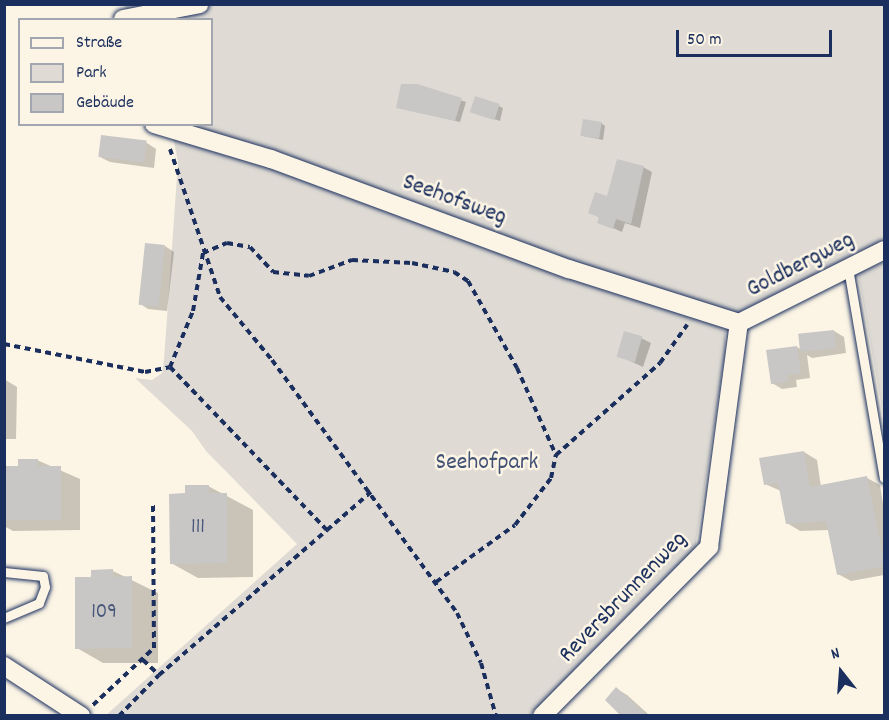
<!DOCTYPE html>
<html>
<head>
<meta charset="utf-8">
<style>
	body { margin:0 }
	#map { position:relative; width:889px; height:720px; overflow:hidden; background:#fcf5e5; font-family:Dekko,sans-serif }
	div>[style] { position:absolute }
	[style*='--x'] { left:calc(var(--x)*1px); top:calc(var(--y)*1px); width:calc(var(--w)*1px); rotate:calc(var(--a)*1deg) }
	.green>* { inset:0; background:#dfdbd4 }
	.shadow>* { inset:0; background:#0003 }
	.building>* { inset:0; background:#c8c7c6; transform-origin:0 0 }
	.path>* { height:4px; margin-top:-2px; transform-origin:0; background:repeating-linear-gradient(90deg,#1b2f5e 0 6px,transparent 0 10.5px) }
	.roads { filter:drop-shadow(0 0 2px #1b2f5e) drop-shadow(0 0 2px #1b2f5e) }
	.lane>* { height:9px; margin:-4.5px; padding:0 4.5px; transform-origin:4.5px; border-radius:4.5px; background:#fcf5e5 }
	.street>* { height:18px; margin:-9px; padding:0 9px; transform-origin:9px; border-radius:9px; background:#fcf5e5 }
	span { translate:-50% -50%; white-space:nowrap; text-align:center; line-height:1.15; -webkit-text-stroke:5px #fcf5e5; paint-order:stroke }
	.number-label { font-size:21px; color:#465578 }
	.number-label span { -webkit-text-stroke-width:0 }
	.street-label { font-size:24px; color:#1b2f5e }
	.park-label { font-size:24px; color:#425176 }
	.frame { position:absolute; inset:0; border:6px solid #1b2f5e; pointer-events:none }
	.legend { position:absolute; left:18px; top:18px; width:195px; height:108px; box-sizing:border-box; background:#fcf5e5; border:2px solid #a2a6af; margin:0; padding:8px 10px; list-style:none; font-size:18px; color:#1b2f5e }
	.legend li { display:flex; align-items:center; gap:12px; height:30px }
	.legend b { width:30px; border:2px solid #a2a6af }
	.north { position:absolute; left:811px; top:642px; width:60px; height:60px; -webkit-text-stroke:4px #fcf5e5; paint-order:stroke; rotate:343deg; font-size:16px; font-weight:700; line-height:24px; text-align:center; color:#1b2f5e }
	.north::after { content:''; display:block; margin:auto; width:21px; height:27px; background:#1b2f5e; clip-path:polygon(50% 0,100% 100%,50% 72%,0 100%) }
	.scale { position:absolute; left:676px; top:30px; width:156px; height:27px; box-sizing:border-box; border:3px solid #1b2f5e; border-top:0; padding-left:8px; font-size:18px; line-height:21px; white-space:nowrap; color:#1b2f5e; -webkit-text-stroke:4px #fcf5e5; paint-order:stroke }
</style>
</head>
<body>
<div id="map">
	<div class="green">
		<i style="clip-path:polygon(124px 5px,884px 5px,884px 243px,733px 317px,182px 125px,212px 124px,212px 20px,130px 19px)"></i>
		<i style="clip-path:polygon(173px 137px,295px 172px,725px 323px,725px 356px,695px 549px,530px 715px,105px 716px,297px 544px,206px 451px,192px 431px,135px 378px,152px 380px,162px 373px,164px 360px,178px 162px)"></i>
		<i style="clip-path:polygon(884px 262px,884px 420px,858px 273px)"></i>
	</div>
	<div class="shadow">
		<i style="clip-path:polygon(417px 86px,466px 102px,460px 122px,397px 107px)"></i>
		<i style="clip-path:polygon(499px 106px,503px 108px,500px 121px,476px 113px)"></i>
		<i style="clip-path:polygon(601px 123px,605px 126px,603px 140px,583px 136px)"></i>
		<i style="clip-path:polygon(147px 143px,156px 149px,154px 168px,110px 162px,100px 157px)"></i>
		<i style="clip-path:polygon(643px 167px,652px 172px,640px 228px,625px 223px,622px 232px,599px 222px,600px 218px,590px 212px)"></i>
		<i style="clip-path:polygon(165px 246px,174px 252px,167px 311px,148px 309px,139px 303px)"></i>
		<i style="clip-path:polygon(834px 331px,844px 337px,846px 353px,812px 358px,807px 355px,810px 378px,796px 380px,797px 387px,782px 389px,772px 383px,797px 347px,802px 350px)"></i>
		<i style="clip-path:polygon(641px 338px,651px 343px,643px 367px,617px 355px)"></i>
		<i style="clip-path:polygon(4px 379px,17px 387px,16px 439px,4px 439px)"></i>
		<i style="clip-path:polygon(804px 452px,817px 460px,821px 487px,867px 478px,880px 485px,884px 510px,884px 575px,851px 581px,838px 574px,829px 530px,800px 531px,787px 523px,781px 491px,765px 484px)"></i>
		<i style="clip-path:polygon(37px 460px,80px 479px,80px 530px,13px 531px,4px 526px,4px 468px,20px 468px)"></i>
		<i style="clip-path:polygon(208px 486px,253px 510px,253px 577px,198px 578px,171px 563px,187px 495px)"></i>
		<i style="clip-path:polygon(113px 571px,158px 593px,158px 663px,103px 663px,77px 648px,92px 578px)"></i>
		<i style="clip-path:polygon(617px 689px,627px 695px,648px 714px,647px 716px)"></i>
	</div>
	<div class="building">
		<i style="clip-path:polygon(401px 84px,417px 84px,462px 98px,455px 121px,396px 108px)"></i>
		<i style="left:475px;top:96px;width:26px;height:17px;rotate:18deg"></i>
		<i style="left:583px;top:119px;width:19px;height:17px;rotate:9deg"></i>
		<i style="left:101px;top:135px;width:46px;height:22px;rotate:7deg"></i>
		<i style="clip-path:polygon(617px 159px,644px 166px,631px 224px,616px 219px,613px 229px,597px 223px,599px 217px,588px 213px,595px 192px,607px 196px)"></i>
		<i style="left:145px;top:243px;width:20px;height:62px;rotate:6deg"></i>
		<i style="left:834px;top:330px;width:18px;height:36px;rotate:84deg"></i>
		<i style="left:624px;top:331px;width:19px;height:27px;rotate:16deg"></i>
		<i style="clip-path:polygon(797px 346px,801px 373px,787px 375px,788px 382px,771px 384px,766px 350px)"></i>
		<i style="clip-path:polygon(804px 451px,810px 487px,867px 476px,885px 566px,837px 575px,826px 521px,786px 524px,778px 483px,764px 485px,759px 458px)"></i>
		<i style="clip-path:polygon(18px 459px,38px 459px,38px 466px,61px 466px,61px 520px,4px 520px,4px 466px,18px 466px)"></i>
		<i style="clip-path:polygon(185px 485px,209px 485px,209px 493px,227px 493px,227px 563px,170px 564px,169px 494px,185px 493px)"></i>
		<i style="clip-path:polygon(113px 569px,113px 577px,132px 576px,132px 648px,75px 649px,75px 577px,91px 577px,91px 570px)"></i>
		<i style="clip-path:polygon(616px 687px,648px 716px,621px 716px,605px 700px)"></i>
	</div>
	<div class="path">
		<i style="--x:170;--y:149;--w:156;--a:71.3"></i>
		<i style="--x:220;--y:297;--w:82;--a:50.5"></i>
		<i style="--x:272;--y:360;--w:313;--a:53.8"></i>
		<i style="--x:457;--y:613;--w:55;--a:64.4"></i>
		<i style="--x:481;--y:663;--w:55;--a:74.2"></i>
		<i style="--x:4;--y:344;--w:144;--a:11.2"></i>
		<i style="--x:145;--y:372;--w:25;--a:-11"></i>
		<i style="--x:170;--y:367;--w:226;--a:46.1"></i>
		<i style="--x:327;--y:530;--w:58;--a:-40.8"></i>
		<i style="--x:170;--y:367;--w:61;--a:-67.7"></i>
		<i style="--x:193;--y:311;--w:59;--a:-80.2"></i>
		<i style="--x:203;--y:253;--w:26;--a:-23"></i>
		<i style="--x:227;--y:243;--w:23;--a:10"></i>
		<i style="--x:250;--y:247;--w:34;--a:47"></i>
		<i style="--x:273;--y:272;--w:36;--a:6"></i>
		<i style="--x:309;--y:276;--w:46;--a:-20.4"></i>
		<i style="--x:352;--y:260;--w:60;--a:2.9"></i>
		<i style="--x:412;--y:263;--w:43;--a:12.1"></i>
		<i style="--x:454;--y:272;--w:17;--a:33"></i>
		<i style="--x:468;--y:281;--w:100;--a:60.6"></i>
		<i style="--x:517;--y:368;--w:95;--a:65.9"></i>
		<i style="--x:556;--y:455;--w:139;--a:-41.5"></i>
		<i style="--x:660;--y:363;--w:47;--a:-54.6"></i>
		<i style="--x:436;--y:582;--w:97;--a:-35.8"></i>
		<i style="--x:515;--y:525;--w:59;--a:-52.5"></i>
		<i style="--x:551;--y:478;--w:24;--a:-78"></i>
		<i style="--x:143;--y:660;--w:22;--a:43"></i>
		<i style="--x:93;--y:705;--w:83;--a:-43.1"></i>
		<i style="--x:154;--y:648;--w:145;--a:-90.4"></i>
		<i style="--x:119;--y:716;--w:57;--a:-45.7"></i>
		<i style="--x:159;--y:675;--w:222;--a:-40.8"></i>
	</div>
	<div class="roads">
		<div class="lane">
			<i style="--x:848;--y:268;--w:213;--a:80.3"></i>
			<i style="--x:4;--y:572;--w:39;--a:6"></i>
			<i style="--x:43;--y:576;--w:11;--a:80"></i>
			<i style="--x:45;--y:587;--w:17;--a:111"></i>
			<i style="--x:39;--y:603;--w:38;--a:157"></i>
		</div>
		<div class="street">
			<i style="--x:123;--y:19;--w:78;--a:-11"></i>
			<i style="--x:154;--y:124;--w:122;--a:16.7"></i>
			<i style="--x:271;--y:159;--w:318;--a:20.3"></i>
			<i style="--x:569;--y:269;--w:178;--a:17.6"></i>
			<i style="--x:739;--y:323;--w:162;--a:-26.7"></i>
			<i style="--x:4;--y:666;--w:92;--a:33"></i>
			<i style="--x:542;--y:716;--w:238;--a:-45.3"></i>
			<i style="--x:709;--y:547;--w:226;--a:-82.4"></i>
		</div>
	</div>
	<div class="number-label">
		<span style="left:198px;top:528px">111</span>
		<span style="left:104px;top:613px">109</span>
	</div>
	<div class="street-label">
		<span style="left:454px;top:201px;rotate:20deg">Seehofsweg</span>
		<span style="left:801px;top:266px;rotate:-27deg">Goldbergweg</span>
		<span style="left:624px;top:598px;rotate:-46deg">Reversbrunnenweg</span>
	</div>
	<div class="park-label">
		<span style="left:487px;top:464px">Seehofpark</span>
	</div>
	<div class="frame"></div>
	<ul class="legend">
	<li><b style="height:8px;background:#fcf5e5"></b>Straße</li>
	<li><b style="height:16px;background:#dfdbd4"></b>Park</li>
	<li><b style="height:16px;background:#c8c7c6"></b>Gebäude</li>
	</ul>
	<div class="north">N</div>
	<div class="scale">50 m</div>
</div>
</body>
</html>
